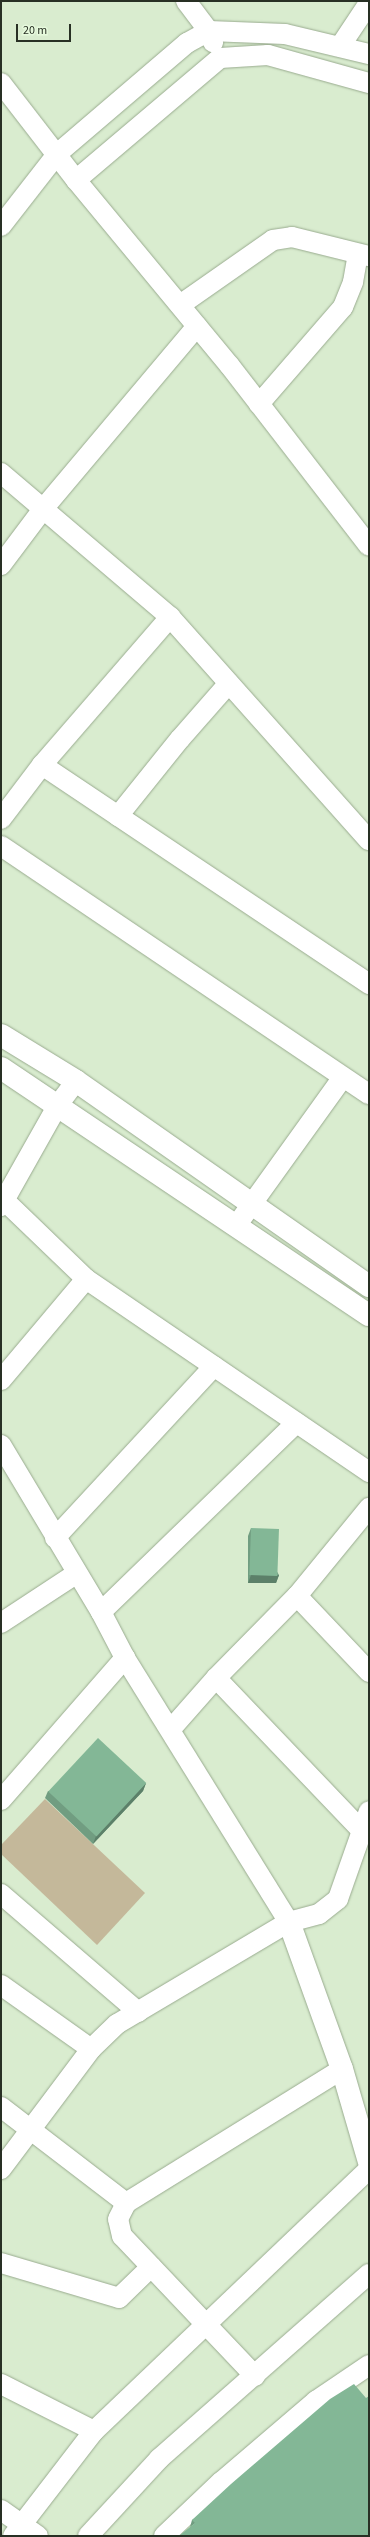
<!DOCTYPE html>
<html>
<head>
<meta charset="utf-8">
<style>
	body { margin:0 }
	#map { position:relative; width:370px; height:2537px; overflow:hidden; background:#d9eccf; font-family:"Source Sans 3",sans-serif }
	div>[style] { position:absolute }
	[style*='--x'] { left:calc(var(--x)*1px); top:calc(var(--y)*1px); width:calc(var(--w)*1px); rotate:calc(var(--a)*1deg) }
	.green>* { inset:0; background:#c4b89a }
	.roads { filter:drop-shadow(0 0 1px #99ab8f) drop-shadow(0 0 1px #99ab8f) }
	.street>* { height:20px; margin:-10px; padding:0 10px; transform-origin:10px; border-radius:10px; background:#fff }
	.secondary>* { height:22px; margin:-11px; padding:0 11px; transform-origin:11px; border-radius:11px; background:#fff }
	.wall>* { inset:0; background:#719d81 }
	.shaded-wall>* { inset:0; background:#5c8069 }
	.building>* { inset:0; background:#83b796; transform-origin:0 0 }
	span { translate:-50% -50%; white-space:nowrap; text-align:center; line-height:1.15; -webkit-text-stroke:3.5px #e6f9dc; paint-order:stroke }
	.frame { position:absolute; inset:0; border:2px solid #283024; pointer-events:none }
	.scale { position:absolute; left:16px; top:24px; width:55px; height:18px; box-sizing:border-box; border:2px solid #283024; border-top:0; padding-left:5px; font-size:12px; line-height:14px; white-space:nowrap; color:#283024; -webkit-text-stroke:3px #e6f9dc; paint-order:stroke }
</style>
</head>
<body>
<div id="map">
	<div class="green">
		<i style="clip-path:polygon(45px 1799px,145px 1893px,97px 1945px,1px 1854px,1px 1845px)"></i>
	</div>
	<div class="roads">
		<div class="street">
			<i style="--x:186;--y:1;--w:38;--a:53"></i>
			<i style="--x:209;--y:31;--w:12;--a:70"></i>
			<i style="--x:341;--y:45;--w:50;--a:-56.3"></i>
			<i style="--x:1;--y:83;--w:123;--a:52.3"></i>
			<i style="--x:76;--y:180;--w:241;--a:50.4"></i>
			<i style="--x:230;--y:366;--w:227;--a:52.3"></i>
			<i style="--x:76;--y:180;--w:189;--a:-40.3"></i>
			<i style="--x:220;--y:58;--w:48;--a:-3.6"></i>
			<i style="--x:268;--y:55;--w:105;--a:15.5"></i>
			<i style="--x:1;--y:226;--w:91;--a:-52.1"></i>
			<i style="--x:57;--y:154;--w:171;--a:-40.5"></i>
			<i style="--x:187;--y:43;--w:25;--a:-29"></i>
			<i style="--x:209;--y:31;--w:76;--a:2.3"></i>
			<i style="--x:285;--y:34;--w:86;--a:13.4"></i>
			<i style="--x:180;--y:305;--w:113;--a:-35"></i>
			<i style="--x:273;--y:240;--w:19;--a:-9"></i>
			<i style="--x:292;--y:237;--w:79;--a:13.9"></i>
			<i style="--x:259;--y:404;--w:128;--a:-49.1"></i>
			<i style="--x:343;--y:307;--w:27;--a:-68"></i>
			<i style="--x:353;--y:282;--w:28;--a:-80"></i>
			<i style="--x:1;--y:473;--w:222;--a:40.4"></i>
			<i style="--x:170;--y:617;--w:299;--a:48.3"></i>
			<i style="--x:1;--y:565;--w:70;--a:-53.1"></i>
			<i style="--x:43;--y:509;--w:239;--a:-49.9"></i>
			<i style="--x:42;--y:765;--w:394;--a:33.8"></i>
			<i style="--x:118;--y:816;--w:99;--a:-51.2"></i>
			<i style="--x:180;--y:739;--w:74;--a:-48.8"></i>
			<i style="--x:1;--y:819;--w:68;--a:-52.8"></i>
			<i style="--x:42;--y:765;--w:196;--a:-49.1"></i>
			<i style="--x:1;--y:846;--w:444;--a:34"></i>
			<i style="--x:5;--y:1201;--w:112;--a:43.9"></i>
			<i style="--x:86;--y:1279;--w:343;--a:34.3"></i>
			<i style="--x:1;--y:1206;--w:116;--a:-60.6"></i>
			<i style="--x:58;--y:1105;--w:30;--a:-53"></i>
			<i style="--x:236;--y:1226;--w:183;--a:-54.3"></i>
			<i style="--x:1;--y:1380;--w:132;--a:-49.9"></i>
			<i style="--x:1;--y:1445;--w:195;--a:59.1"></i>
			<i style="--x:101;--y:1612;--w:52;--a:62.4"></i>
			<i style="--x:125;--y:1658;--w:311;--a:58.2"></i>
			<i style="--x:55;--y:1538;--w:234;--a:-47.2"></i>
			<i style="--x:297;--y:1596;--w:105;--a:46.5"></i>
			<i style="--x:101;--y:1612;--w:272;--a:-44.1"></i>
			<i style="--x:1;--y:1623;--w:90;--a:-33.2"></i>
			<i style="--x:216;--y:1678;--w:211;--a:46.3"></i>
			<i style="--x:171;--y:1729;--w:68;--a:-48.6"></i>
			<i style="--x:216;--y:1678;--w:115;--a:-45.4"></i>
			<i style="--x:297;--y:1596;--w:114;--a:-50.7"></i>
			<i style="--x:1;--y:1800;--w:189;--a:-48.9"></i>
			<i style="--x:1;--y:1894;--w:181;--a:40.7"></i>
			<i style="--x:1;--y:1985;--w:110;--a:35.4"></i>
			<i style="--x:1;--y:2107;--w:158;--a:37.5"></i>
			<i style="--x:1;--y:2169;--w:150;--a:-53.1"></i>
			<i style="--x:91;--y:2049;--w:36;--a:-44"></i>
			<i style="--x:117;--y:2024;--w:200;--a:-30.7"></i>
			<i style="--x:289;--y:1922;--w:31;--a:-15"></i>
			<i style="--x:319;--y:1914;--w:24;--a:-38"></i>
			<i style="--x:338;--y:1899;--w:93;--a:-70.6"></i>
			<i style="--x:1;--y:2263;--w:123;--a:16.5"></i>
			<i style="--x:119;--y:2298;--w:45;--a:-44.1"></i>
			<i style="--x:255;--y:2376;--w:193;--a:-133.5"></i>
			<i style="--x:122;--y:2236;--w:17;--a:-103"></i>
			<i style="--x:118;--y:2219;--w:18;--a:-63"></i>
			<i style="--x:126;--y:2203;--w:254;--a:-31.8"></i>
			<i style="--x:1;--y:2384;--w:104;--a:26.8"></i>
			<i style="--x:1;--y:2510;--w:45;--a:35.1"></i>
			<i style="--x:13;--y:2536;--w:133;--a:-52.4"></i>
			<i style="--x:94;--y:2431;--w:380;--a:-43.6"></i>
			<i style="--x:88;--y:2536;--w:105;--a:-47.3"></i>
			<i style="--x:159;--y:2459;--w:280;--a:-41.4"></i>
			<i style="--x:164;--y:2536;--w:79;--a:-43.5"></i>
			<i style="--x:221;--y:2482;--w:125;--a:-40.5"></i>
			<i style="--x:316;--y:2401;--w:64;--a:-34.2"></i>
		</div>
		<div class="secondary">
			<i style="--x:1;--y:1035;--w:88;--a:31.5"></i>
			<i style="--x:76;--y:1081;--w:358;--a:35"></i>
			<i style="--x:1;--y:1068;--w:443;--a:33.9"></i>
			<i style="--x:289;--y:1922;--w:156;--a:70.2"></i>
			<i style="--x:342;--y:2069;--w:97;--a:73.8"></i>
		</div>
	</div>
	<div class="wall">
		<i style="clip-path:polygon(251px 1528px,279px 1575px,276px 1583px,248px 1583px,248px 1536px)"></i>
		<i style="clip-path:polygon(146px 1783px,143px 1791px,93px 1844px,45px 1798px,48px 1791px)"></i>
		<i style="clip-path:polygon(366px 2398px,190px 2527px,192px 2520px)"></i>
	</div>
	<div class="shaded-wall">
		<i style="clip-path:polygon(251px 1575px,279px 1575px,276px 1583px,248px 1583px)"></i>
		<i style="clip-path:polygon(146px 1783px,143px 1791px,93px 1844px,96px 1836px)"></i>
	</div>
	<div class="building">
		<i style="left:251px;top:1528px;width:28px;height:47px;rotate:2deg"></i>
		<i style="left:98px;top:1738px;width:66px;height:73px;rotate:43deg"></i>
		<i style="clip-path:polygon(354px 2384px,366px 2398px,369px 2396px,369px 2536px,179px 2536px,195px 2523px,192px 2520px,231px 2484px,330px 2399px)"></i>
	</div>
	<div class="frame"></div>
	<div class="scale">20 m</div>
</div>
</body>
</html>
